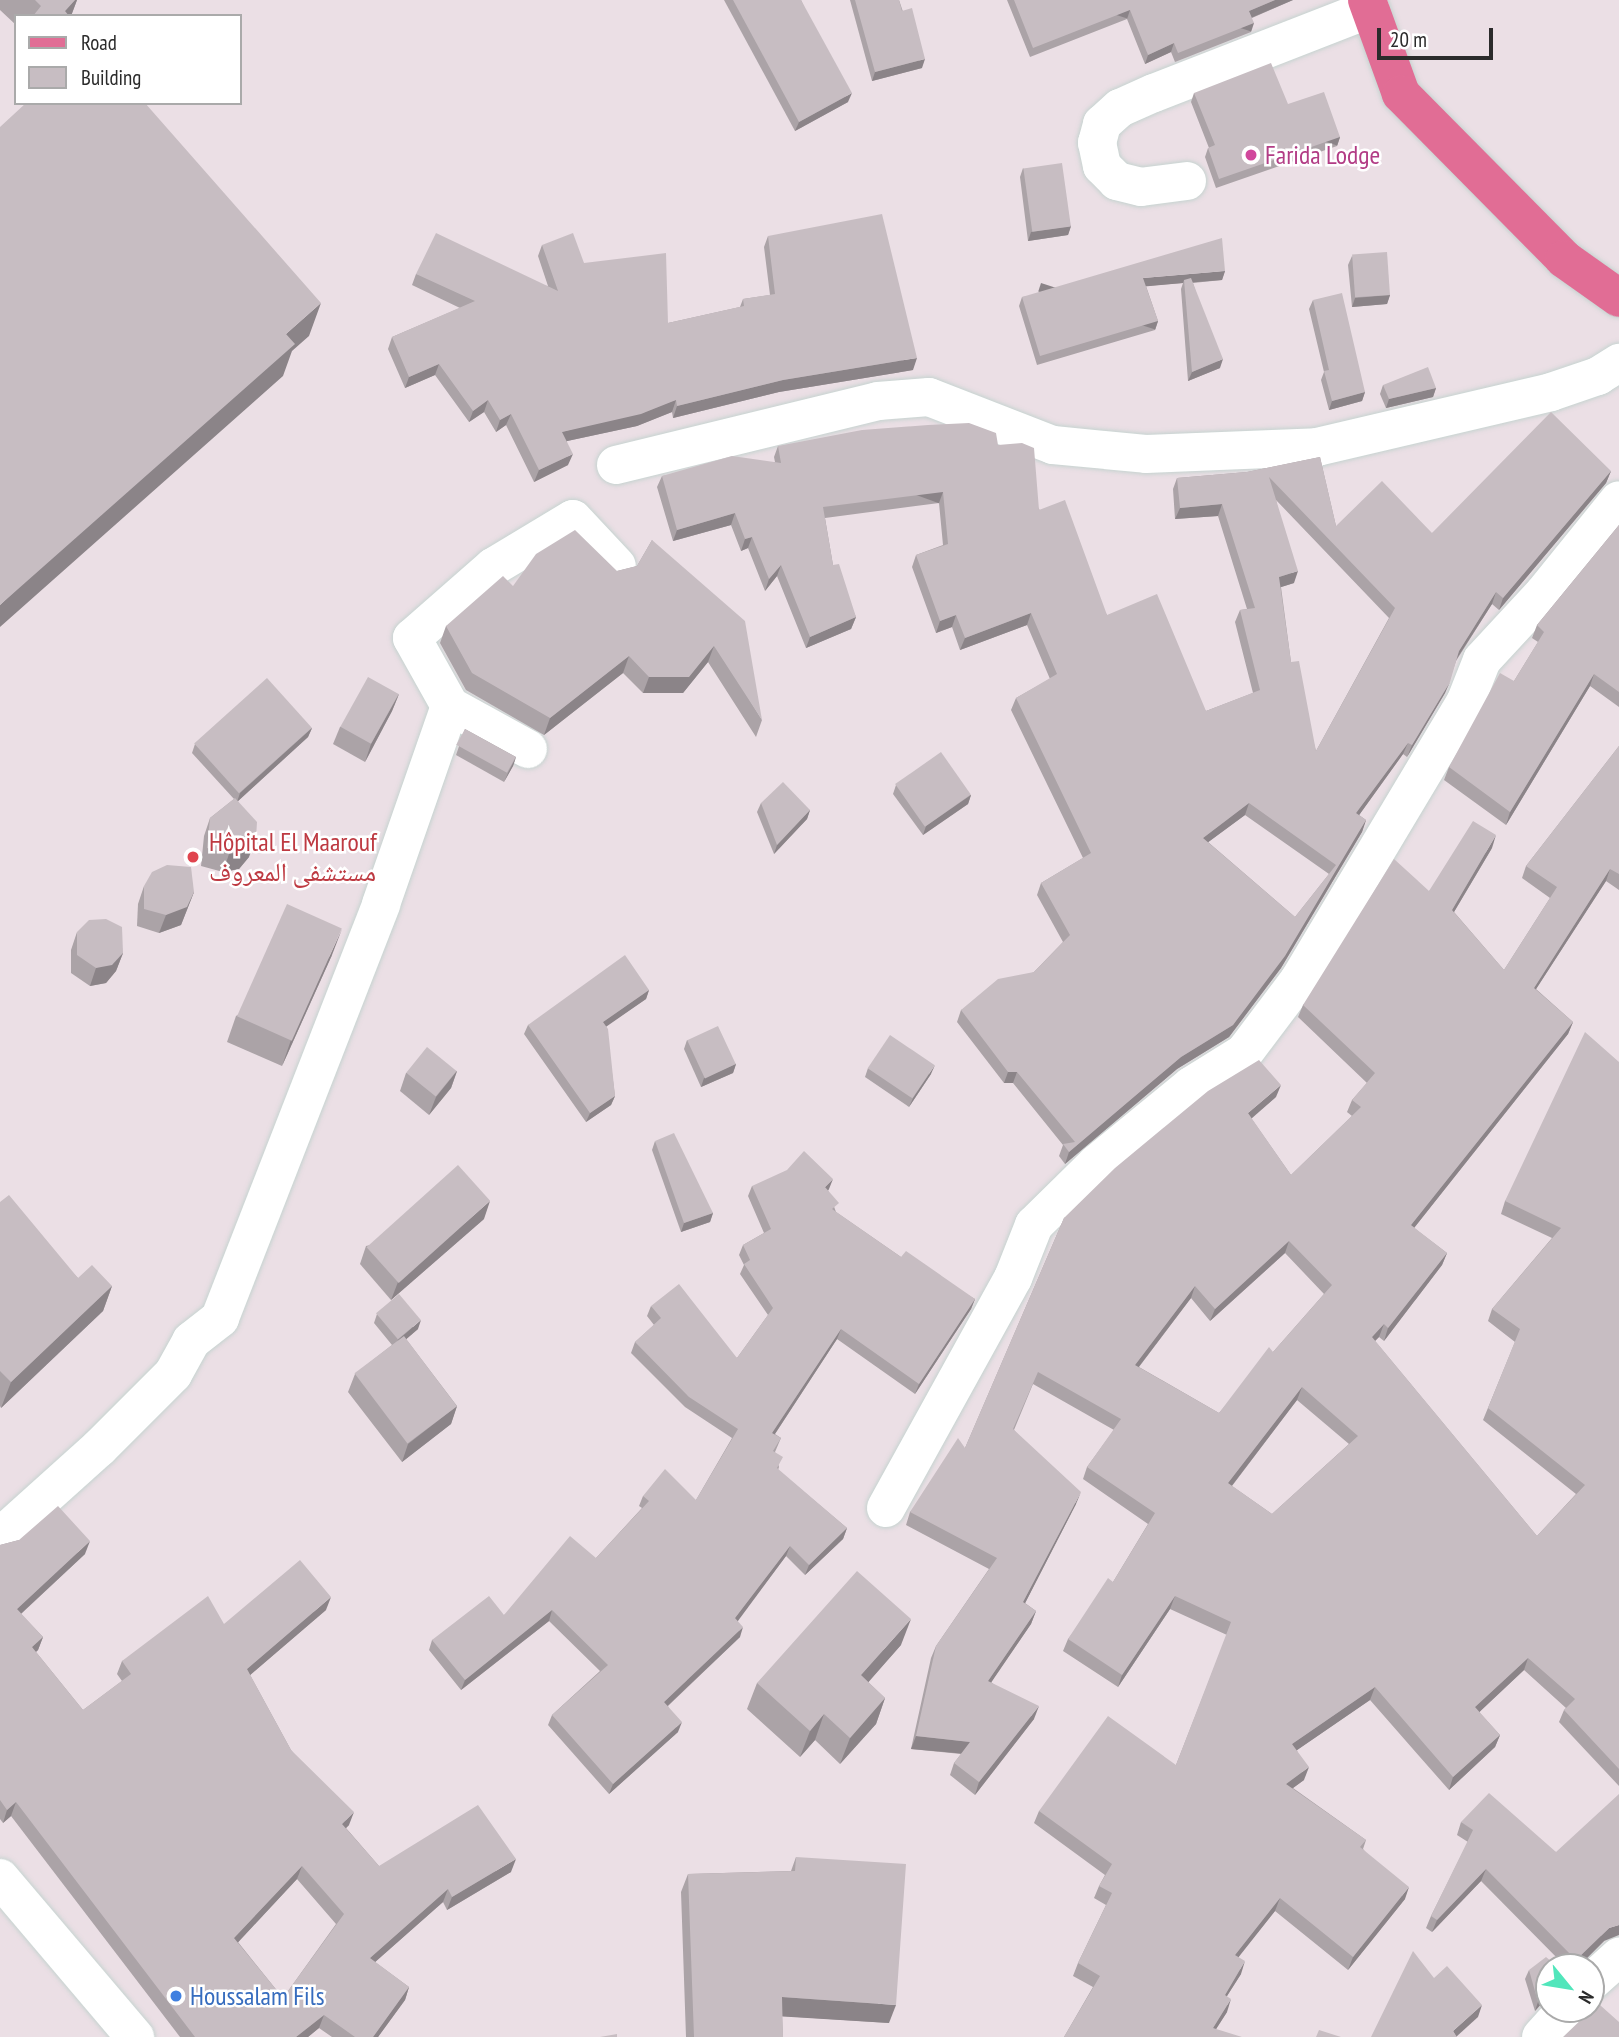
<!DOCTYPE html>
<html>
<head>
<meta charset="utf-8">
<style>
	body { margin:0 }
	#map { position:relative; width:1619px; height:2037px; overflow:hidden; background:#ebdfe5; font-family:"PT Sans Narrow","Noto Naskh Arabic",sans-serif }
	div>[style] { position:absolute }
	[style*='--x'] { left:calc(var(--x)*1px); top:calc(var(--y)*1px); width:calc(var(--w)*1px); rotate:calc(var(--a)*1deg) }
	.roads { filter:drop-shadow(0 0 2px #c6d3d0) drop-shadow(0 0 2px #c6d3d0) }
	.minor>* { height:38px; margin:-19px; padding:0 19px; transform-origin:19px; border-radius:19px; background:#fff }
	.major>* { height:38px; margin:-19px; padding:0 19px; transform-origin:19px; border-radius:19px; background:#e16d95 }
	.wall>* { inset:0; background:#aba3a7 }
	.shaded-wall>* { inset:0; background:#8b8488; transform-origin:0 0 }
	.building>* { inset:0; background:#c7bdc2; transform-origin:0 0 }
	.dots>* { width:19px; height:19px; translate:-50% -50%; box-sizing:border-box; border:4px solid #fff; border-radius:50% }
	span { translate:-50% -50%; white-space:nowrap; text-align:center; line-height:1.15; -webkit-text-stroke:5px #fff; paint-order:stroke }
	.hotel-label { font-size:26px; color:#b23c85 }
	.left { translate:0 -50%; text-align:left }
	.health-label { font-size:26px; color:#be3a42 }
	.shop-label { font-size:26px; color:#366cbe }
	.legend { position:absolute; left:14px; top:14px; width:228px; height:91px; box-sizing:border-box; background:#fff; border:2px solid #aaa; margin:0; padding:9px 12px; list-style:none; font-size:21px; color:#2b2b2b }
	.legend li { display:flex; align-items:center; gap:14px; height:35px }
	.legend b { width:35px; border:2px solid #aaa }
	.north { position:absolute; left:1535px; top:1953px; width:70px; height:70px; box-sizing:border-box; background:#fff; border:2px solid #aaa; border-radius:50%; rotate:120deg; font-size:19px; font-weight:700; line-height:28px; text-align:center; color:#2b2b2b }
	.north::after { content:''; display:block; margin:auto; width:24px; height:32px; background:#51e6bb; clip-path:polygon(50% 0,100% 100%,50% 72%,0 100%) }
	.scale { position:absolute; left:1377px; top:28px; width:116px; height:32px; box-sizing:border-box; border:4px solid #2b2b2b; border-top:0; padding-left:9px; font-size:21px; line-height:24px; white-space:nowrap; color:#2b2b2b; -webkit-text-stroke:5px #fff; paint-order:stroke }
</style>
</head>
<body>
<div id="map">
	<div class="roads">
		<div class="minor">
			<i style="--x:1187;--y:181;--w:46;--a:172.6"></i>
			<i style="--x:1141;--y:187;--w:25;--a:-166"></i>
			<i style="--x:1117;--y:181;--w:21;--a:-135"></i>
			<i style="--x:1102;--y:166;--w:24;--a:-102"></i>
			<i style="--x:1097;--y:143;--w:20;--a:-75"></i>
			<i style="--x:1102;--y:124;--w:24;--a:-42"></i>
			<i style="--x:1120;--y:108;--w:37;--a:-24"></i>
			<i style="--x:1154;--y:93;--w:232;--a:-21.3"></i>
			<i style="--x:616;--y:465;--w:270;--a:-13.7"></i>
			<i style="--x:878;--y:401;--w:51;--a:-4.5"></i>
			<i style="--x:929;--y:397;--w:133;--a:21.2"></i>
			<i style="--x:1053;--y:445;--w:93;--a:5.5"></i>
			<i style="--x:1146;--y:454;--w:171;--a:-2.3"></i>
			<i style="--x:1317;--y:447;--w:240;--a:-13.2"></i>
			<i style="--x:1551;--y:392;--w:50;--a:-18.8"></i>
			<i style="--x:1598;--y:376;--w:25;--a:-32"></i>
			<i style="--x:450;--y:706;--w:89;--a:28.9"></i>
			<i style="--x:886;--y:1508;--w:263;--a:-61.1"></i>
			<i style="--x:1013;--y:1278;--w:57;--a:-68.4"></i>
			<i style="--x:1034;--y:1225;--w:87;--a:-44.5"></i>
			<i style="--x:1096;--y:1164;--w:123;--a:-39.4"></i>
			<i style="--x:1191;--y:1086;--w:62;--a:-31.9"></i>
			<i style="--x:1244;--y:1053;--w:91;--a:-53"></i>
			<i style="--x:1299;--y:980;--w:323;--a:-59.1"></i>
			<i style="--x:1465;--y:703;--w:46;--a:-68.4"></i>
			<i style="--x:1482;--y:660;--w:91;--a:-47.2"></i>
			<i style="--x:1544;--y:593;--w:119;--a:-51.1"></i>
			<i style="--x:0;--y:1537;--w:133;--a:-42"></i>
			<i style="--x:99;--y:1448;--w:105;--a:-45"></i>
			<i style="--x:173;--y:1374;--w:38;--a:-61"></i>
			<i style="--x:191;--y:1341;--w:37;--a:-38"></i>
			<i style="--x:220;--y:1318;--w:444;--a:-68.7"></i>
			<i style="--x:381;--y:904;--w:210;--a:-70.8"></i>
			<i style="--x:450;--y:706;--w:78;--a:-119.2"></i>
			<i style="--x:412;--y:638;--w:108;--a:-41.2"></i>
			<i style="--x:493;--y:567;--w:93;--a:-31"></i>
			<i style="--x:573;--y:519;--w:64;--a:46.9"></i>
			<i style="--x:0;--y:1878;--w:209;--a:49.7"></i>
			<i style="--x:1591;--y:1982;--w:38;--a:-42"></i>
			<i style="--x:1541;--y:2037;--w:38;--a:-48"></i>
		</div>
		<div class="major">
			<i style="--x:1367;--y:0;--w:100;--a:70.1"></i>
			<i style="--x:1401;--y:94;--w:232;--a:45.3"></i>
			<i style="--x:1564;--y:259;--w:67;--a:35.3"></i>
		</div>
	</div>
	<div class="wall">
		<i style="clip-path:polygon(0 0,77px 0,71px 16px,16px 16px,16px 25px,0 10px)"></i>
		<i style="clip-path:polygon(724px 0,801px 0,848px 102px,795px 131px)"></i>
		<i style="clip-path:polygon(850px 0,899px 0,922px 68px,872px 81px)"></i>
		<i style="clip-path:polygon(1007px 0,1293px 0,1252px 18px,1251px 32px,1175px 62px,1171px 52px,1145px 64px,1127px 19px,1030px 57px)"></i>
		<i style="clip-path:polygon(1194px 93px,1340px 137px,1337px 146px,1216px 188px,1205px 157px,1208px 148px,1209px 148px,1191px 102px)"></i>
		<i style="clip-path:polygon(1023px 168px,1071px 226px,1068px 235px,1028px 241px,1020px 177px)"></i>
		<i style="clip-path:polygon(768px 236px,913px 370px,779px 392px,673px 418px,672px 412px,637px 426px,567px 441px,568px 465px,534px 482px,506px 425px,496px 432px,484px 412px,469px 422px,435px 375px,405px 388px,388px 349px,392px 337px,460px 308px,412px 285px,416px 274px,548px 286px,538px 256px,542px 245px,584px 263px,668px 323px,740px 307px,743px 299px,770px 295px,764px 247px)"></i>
		<i style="clip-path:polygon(1352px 256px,1390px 295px,1387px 304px,1352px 307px,1348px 265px)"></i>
		<i style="clip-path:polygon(1225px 271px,1222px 280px,1193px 283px,1220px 368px,1188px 381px,1181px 289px,1183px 283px,1146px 286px,1158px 321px,1155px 330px,1037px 365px,1019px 306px,1022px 297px)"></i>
		<i style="clip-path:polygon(1313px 300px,1365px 392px,1362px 401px,1329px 410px,1321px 380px,1324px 372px,1309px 309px)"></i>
		<i style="clip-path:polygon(1383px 385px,1436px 388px,1433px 397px,1386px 408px,1380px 394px)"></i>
		<i style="clip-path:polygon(evenodd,998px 445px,1107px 615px,1206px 711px,1253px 693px,1235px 622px,1240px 610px,1247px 609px,1218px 516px,1175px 519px,1173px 489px,1177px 478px,1247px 472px,1320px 457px,1336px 526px,1432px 533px,1611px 471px,1606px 483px,1499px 610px,1492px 604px,1456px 661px,1445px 693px,1407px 757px,1403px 754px,1359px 815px,1366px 820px,1362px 832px,1281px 968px,1229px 1037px,1177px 1069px,1065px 1164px,1059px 1156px,1063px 1145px,1013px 1083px,1004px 1083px,957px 1022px,961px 1010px,1034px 972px,1063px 942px,1037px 895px,1041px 883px,1083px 858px,1011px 710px,1016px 698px,1050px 679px,1027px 625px,960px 650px,952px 627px,936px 633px,912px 567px,916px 555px,943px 545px,939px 503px,825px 518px,833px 565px,856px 617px,851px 629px,806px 648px,777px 576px,765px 591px,748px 548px,741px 551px,731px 525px,673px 541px,657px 487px,662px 476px,775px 462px,774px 457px,778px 446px,998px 445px,1276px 500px,1389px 618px,1316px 751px,1291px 662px,1281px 587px,1294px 583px,1276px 500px,998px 445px,1245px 815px,1329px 874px,1295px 917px,1208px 842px,1245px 815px)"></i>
		<i style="clip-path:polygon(1619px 525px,1619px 707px,1590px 686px,1506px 825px,1444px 780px,1449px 767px,1514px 681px,1538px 642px,1532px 638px,1537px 625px)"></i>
		<i style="clip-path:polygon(652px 540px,762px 720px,756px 737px,708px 662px,683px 693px,643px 693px,623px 673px,544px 735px,466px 690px,440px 643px,446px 626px,617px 571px,637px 566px)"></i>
		<i style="clip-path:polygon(399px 694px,392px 711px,365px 762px,333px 744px,340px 727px)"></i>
		<i style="clip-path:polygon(312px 728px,308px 737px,238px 801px,249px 857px,239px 869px,223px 872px,201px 866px,204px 836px,210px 818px,234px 799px,192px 753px,195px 744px)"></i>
		<i style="clip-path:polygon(465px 729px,516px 757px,513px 766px,504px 782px,456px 755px)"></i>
		<i style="clip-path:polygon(evenodd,1619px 746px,1619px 890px,1606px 881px,1536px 989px,1573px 1022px,1568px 1034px,1414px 1228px,1447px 1253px,1442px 1265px,1384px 1341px,1379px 1337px,1375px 1341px,1537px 1536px,1576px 1494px,1483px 1420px,1515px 1342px,1488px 1321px,1492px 1309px,1552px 1238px,1501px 1214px,1505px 1201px,1619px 1062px,1619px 1786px,1559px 1722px,1564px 1710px,1566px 1708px,1524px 1670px,1479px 1712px,1500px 1735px,1495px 1747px,1449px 1790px,1370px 1700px,1297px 1750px,1304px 1780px,1293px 1788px,1366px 1840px,1363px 1849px,1405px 1899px,1348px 1970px,1275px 1911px,1238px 1957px,1241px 1974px,1227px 1996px,1227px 2012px,1216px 2029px,1064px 2037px,1093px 1987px,1073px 1976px,1078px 1963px,1106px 1905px,1094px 1898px,1099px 1886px,1105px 1875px,1034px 1823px,1039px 1811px,1176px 1765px,1227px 1635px,1170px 1609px,1118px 1687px,1063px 1651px,1068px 1639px,1113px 1582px,1148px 1524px,1083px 1479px,1087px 1467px,1114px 1430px,1033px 1384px,1014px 1430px,1076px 1504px,1025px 1603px,1036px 1611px,1031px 1624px,991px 1682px,1034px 1719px,975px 1795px,950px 1775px,954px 1763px,961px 1754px,911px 1749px,931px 1658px,936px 1646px,989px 1569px,906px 1525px,910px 1512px,965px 1448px,1064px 1218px,1276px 1097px,1251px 1118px,1291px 1175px,1352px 1116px,1347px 1112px,1352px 1100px,1367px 1083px,1298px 1017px,1303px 1005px,1429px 891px,1492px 848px,1454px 912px,1504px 970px,1550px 898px,1522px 878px,1526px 866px,1619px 746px,1285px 1253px,1324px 1294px,1273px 1352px,1219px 1413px,1139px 1367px,1191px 1298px,1210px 1321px,1285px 1253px,1619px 746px,1297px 1400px,1349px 1444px,1272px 1514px,1232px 1486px,1297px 1400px)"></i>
		<i style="clip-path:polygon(896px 785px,971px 795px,968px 804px,923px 835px,893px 794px)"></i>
		<i style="clip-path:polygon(761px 803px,810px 810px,807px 819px,774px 854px,757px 812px)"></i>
		<i style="clip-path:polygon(144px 886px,194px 892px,181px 925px,159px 933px,137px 926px,138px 904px)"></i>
		<i style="clip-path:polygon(77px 932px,123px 953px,116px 971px,106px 983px,90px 986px,71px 973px,71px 950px)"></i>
		<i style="clip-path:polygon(332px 955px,282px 1066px,227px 1042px,236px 1016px)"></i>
		<i style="clip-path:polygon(649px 990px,646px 999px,606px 1026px,615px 1096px,611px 1105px,586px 1122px,524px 1034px,528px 1025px)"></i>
		<i style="clip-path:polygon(687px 1040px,736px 1064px,733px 1073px,701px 1087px,684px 1049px)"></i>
		<i style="clip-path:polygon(868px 1068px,931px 1074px,909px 1107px,865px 1077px)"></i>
		<i style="clip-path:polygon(457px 1071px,451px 1088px,429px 1115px,400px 1091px,406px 1073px)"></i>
		<i style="clip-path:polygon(655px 1141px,713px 1213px,710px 1222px,681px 1232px,652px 1150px)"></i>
		<i style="clip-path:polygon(752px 1186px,829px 1189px,828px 1190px,836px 1212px,901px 1257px,975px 1299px,971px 1309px,915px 1394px,837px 1339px,775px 1434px,781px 1438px,775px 1452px,779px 1467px,778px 1470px,847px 1528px,843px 1539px,805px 1575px,786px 1556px,737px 1621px,740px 1637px,668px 1706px,678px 1732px,609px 1794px,548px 1725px,552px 1715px,600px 1671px,549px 1621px,461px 1690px,429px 1650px,432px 1640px,504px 1615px,596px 1558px,642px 1508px,639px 1506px,643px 1496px,696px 1500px,732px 1438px,685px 1407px,631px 1353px,635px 1342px,654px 1325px,647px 1316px,651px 1306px,737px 1358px,768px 1315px,740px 1274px,744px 1265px,739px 1255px,743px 1245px,764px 1233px,748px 1196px)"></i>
		<i style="clip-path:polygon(0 1202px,78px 1278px,112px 1286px,103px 1311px,1px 1408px,0 1406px)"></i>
		<i style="clip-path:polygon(484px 1219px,391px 1300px,360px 1264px,366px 1246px)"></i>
		<i style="clip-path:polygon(377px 1314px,418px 1329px,406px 1339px,457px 1406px,451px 1424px,402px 1462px,348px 1392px,355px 1374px,392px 1345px,374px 1323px)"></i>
		<i style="clip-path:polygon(evenodd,19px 1540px,85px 1554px,21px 1614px,43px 1637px,38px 1650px,36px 1652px,83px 1710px,122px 1681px,117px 1674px,122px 1661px,224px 1624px,326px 1610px,250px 1675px,291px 1750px,349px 1825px,346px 1828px,379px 1866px,511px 1872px,447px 1910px,443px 1902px,375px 1962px,409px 1987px,405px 2000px,378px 2037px,332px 2037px,319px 2028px,308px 2037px,180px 2037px,11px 1816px,3px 1823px,0 1819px,0 1545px,19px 1540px,297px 1879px,336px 1924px,283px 1998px,238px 1942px,297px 1879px)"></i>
		<i style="clip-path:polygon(901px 1645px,868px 1682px,885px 1698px,876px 1724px,840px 1764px,815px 1740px,800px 1757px,747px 1709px,757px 1683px)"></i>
		<i style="clip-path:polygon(1461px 1822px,1556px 1852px,1604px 1941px,1578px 1967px,1566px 1967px,1481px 1881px,1432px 1932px,1426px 1928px,1431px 1916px,1468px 1842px,1457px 1835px)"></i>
		<i style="clip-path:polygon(796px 1857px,889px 2023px,782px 2016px,783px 2037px,686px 2037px,681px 1892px,688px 1874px,791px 1871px)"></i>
		<i style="clip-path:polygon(1529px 1970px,1549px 1995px,1535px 2011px,1525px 1979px)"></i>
	</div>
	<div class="shaded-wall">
		<i style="clip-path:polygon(75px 0,77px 0,71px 16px,63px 16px,65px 11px)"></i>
		<i style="clip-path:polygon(1275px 0,1293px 0,1246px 20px,1249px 11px)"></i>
		<i style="left:1130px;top:10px;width:9px;height:104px;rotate:108deg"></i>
		<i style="left:1254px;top:23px;width:9px;height:82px;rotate:108deg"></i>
		<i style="clip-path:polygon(1174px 43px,1171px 52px,1145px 64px,1148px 55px)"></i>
		<i style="clip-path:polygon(925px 59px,922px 68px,872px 81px,875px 72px)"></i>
		<i style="clip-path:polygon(852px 93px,848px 102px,795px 131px,799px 122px)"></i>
		<i style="left:1340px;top:137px;width:9px;height:128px;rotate:108deg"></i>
		<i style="clip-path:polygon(1071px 226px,1068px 235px,1028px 241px,1031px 232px)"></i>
		<i style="clip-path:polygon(1225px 271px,1222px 280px,1185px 283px,1184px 280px,1183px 283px,1139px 287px,1143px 278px)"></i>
		<i style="clip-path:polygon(1390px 295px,1387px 304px,1352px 307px,1355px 298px)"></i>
		<i style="clip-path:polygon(321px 303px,309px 336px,292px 351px,283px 376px,0 627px,0 605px,286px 334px)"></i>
		<i style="left:1158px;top:321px;width:9px;height:123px;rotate:108deg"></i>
		<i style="clip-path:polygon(917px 358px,913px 370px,779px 392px,673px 418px,677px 406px,783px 380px)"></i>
		<i style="clip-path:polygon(1223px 359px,1220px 368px,1188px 381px,1192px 372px)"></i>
		<i style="clip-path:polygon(439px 364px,435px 375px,405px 388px,409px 377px)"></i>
		<i style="clip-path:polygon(1436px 388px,1433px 397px,1386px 408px,1389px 399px)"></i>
		<i style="clip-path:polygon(1365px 392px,1362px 401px,1329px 410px,1332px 401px)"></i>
		<i style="clip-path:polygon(488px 400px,484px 412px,469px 422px,473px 411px)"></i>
		<i style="clip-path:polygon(676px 400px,672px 412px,637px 426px,558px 443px,562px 432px)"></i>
		<i style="clip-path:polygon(511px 414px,506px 425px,496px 432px,500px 420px)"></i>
		<i style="clip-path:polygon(573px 454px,568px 465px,534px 482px,539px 470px)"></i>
		<i style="clip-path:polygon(1611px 471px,1606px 483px,1499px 610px,1503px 598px)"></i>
		<i style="left:943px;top:492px;width:12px;height:121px;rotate:110deg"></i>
		<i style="clip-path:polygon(1222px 504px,1218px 516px,1175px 519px,1180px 508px)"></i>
		<i style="clip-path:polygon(735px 513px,731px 525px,673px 541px,677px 530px)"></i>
		<i style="clip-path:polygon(752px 537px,748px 548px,741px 551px,745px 539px)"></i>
		<i style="clip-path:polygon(781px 565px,777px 576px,765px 591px,769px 579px)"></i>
		<i style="clip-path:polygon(1298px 571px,1294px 583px,1275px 589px,1279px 577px)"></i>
		<i style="clip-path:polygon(1496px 592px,1492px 604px,1454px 663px,1459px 651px)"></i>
		<i style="clip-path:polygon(1031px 613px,1027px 625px,960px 650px,965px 638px)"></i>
		<i style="clip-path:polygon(956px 615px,952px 627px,936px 633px,940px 621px)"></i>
		<i style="clip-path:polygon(856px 617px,851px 629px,806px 648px,810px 637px)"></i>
		<i style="clip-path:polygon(714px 646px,708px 662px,683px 693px,643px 693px,649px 677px)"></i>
		<i style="clip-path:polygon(629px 656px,623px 673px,544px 735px,550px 718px)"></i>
		<i style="clip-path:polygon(1594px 674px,1590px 686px,1506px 825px,1510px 812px)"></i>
		<i style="clip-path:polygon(1450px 682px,1445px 693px,1407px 757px,1412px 745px)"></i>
		<i style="clip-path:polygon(399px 694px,392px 711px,365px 762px,371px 744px)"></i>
		<i style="clip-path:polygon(312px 728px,308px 737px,237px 802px,240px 793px)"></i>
		<i style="clip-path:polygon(1408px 743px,1403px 754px,1352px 825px,1356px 813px)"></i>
		<i style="clip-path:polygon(516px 757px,513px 766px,504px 782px,508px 773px)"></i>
		<i style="clip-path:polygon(971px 795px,968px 804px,923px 835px,926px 826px)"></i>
		<i style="clip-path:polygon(1249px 803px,1245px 815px,1199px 849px,1203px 838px)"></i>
		<i style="clip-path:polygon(810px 810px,807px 819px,774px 854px,777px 845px)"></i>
		<i style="clip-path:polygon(1366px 820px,1362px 832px,1281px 968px,1229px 1037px,1177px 1069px,1065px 1164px,1069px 1152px,1181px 1057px,1233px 1025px)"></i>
		<i style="clip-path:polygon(1496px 835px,1492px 848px,1448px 922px,1452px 910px)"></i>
		<i style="clip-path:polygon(256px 839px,249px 857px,239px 869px,223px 872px,229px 854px)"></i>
		<i style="clip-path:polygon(1610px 869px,1606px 881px,1529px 1000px,1534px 988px)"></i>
		<i style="clip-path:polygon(194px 892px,181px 925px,159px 933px,166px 915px)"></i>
		<i style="clip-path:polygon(342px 929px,332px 955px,282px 1066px,291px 1040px)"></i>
		<i style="clip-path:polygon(123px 953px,116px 971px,106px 983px,90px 986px,96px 968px)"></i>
		<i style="clip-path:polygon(649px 990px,646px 999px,600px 1031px,603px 1022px)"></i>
		<i style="clip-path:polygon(1573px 1022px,1568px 1034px,1406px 1238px,1411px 1225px)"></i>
		<i style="clip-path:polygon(736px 1064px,733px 1073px,701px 1087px,704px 1078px)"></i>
		<i style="clip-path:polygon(935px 1065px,931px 1074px,909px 1107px,913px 1098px)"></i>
		<i style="clip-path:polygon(457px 1071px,451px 1088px,429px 1115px,436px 1097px)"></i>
		<i style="clip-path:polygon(1008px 1072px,1017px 1072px,1013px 1083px,1004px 1083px)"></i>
		<i style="clip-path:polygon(1281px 1085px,1276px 1097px,1243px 1126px,1248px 1113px)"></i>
		<i style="clip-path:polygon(615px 1096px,611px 1105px,586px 1122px,590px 1113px)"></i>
		<i style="clip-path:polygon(833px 1179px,829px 1189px,822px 1198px,825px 1187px)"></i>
		<i style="clip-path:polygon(490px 1201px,484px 1219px,391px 1300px,398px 1282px)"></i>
		<i style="clip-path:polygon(713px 1213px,710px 1222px,681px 1232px,684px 1223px)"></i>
		<i style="clip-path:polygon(1289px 1241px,1285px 1253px,1210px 1321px,1215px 1309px)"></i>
		<i style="clip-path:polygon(1447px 1253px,1442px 1265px,1384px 1341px,1388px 1328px)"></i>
		<i style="clip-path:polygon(112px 1286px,103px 1311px,1px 1408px,11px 1382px)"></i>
		<i style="clip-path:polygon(1195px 1286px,1191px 1298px,1131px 1377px,1135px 1365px)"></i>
		<i style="clip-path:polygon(975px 1299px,971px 1309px,915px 1394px,919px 1384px)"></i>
		<i style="clip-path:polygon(421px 1320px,418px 1329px,395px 1349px,398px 1340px)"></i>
		<i style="clip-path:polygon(1384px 1324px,1379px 1337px,1367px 1349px,1372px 1337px)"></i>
		<i style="clip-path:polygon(841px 1329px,837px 1339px,769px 1443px,772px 1433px)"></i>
		<i style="clip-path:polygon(1302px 1387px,1297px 1400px,1224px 1496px,1228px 1483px)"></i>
		<i style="clip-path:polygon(457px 1406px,451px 1424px,402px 1462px,408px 1444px)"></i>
		<i style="clip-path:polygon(1081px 1492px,1076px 1504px,1019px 1615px,1023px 1602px)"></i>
		<i style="clip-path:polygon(847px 1528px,843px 1539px,805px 1575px,809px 1565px)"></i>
		<i style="clip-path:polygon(90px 1541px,85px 1554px,12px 1622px,17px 1609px)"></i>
		<i style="clip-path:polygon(790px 1546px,786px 1556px,732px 1629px,735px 1618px)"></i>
		<i style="clip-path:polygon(1175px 1596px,1170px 1609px,1118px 1687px,1122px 1675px)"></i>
		<i style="clip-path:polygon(331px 1597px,326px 1610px,242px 1682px,247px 1669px)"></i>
		<i style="clip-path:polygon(552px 1610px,549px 1621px,461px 1690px,465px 1680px)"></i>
		<i style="clip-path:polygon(1036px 1611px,1031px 1624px,984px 1693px,988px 1681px)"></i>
		<i style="clip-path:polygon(911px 1619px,901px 1645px,851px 1702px,861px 1675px)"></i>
		<i style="clip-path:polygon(743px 1627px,740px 1637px,661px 1712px,664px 1702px)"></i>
		<i style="clip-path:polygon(43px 1637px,38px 1650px,27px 1660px,32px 1647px)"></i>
		<i style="clip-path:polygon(1528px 1658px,1524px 1670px,1471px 1720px,1475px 1707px)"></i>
		<i style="clip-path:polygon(1375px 1687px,1370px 1700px,1287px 1757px,1292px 1744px)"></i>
		<i style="clip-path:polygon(885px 1698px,876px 1724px,840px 1764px,850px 1738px)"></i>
		<i style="clip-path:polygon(1039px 1706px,1034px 1719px,975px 1795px,979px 1782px)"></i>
		<i style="clip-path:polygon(824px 1714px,815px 1740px,800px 1757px,810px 1731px)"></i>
		<i style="clip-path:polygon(682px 1722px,678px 1732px,609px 1794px,613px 1784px)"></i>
		<i style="clip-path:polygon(1500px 1735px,1495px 1747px,1449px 1790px,1453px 1777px)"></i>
		<i style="clip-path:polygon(916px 1736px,970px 1742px,966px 1754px,911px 1749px)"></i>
		<i style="clip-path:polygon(1309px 1767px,1304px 1780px,1282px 1796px,1286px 1784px)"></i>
		<i style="clip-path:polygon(16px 1802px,11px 1816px,3px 1823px,7px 1810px)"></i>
		<i style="clip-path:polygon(354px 1812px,349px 1825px,337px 1837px,342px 1824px)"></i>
		<i style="clip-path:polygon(516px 1859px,511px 1872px,447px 1910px,452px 1897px)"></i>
		<i style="clip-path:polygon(302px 1866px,297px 1879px,230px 1951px,234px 1938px)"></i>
		<i style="clip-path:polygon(1486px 1869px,1481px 1881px,1432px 1932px,1437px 1920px)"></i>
		<i style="clip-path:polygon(1409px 1887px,1405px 1899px,1348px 1970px,1353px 1957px)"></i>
		<i style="clip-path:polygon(448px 1889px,443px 1902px,365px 1971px,370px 1958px)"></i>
		<i style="clip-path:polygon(1280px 1898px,1275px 1911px,1230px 1968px,1235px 1955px)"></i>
		<i style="clip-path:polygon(1619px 1925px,1619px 1935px,1604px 1941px,1578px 1967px,1574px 1967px,1576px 1960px,1609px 1928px)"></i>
		<i style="clip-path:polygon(1245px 1961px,1241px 1974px,1220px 2007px,1225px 1995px)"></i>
		<i style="clip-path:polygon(409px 1987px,405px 2000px,378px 2037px,373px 2037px)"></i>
		<i style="clip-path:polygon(1549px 1990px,1549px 1995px,1535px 2011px,1538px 2002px)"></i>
		<i style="clip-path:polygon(782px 1997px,896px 2005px,889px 2023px,775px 2016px)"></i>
		<i style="clip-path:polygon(1231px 1999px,1227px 2012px,1211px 2037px,1213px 2028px)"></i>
		<i style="clip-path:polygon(1482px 2005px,1478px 2017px,1456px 2037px,1453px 2031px)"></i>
		<i style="clip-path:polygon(324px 2015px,319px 2028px,308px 2037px,296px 2037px)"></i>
	</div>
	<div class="building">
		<i style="clip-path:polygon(35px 0,75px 0,65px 11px,69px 16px,33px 16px,41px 6px)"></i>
		<i style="clip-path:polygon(733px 0,801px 0,852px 93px,799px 122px)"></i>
		<i style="clip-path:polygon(855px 0,899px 0,902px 11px,912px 8px,925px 59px,875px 72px)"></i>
		<i style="clip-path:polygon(1014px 0,1275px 0,1249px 11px,1254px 23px,1178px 53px,1174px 43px,1148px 55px,1130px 10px,1033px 48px)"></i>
		<i style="clip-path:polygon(1271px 63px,1288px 104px,1324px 92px,1340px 137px,1219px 179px,1208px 148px,1215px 145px,1194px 93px)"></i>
		<i style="clip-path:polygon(26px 103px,145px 103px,321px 303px,286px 334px,295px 344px,0 605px,0 127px)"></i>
		<i style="left:1062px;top:163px;width:64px;height:39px;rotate:82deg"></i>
		<i style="clip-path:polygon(882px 214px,917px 358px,783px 380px,677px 406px,676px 400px,641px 414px,562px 432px,573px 454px,539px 470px,511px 414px,500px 420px,488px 400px,473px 411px,439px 364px,409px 377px,392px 337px,475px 301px,416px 274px,436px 233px,558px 291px,542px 245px,573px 233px,584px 263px,666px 253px,668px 323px,744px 306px,743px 299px,775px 294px,768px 236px)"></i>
		<i style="clip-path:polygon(1222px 238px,1225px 271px,1143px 278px,1158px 321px,1040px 356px,1022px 297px)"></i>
		<i style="left:1387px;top:252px;width:43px;height:35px;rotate:86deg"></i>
		<i style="clip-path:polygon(1191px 278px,1223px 359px,1192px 372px,1184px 280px)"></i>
		<i style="clip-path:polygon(1342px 293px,1365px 392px,1332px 401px,1324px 371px,1329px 370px,1313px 300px)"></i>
		<i style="clip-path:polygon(1428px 367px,1436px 388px,1389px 399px,1383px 385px)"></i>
		<i style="clip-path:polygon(evenodd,1551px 412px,1611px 471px,1503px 598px,1496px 592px,1459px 651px,1450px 682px,1412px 745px,1408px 743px,1356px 813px,1366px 820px,1285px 956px,1233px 1025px,1181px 1057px,1069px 1152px,1063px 1144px,1075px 1142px,1017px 1072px,1008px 1072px,961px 1010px,998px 979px,1034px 972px,1070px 935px,1041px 883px,1091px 853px,1016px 698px,1057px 674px,1031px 613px,965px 638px,956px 615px,940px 621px,916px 555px,948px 544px,943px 492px,823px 507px,833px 565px,839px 564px,856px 617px,810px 637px,781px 565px,769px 579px,752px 537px,745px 539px,735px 513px,677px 530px,662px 476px,732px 456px,781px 463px,778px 446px,862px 430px,928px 425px,969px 423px,996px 433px,998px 445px,1022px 443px,1034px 448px,1039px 510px,1065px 500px,1107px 615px,1157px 594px,1206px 711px,1260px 690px,1240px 610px,1255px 608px,1222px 504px,1180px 508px,1177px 478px,1247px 472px,1320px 457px,1336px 526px,1382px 481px,1432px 533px,1551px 412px,1269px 477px,1395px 608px,1316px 751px,1299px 661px,1291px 662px,1279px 577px,1298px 571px,1269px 477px,1551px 412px,1249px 803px,1336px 865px,1295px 917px,1203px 838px,1249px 803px)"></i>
		<i style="clip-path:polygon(1619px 525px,1619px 692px,1594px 674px,1510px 812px,1449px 767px,1500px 673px,1514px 681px,1544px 632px,1537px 625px)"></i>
		<i style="clip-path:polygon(575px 530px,617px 571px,637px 566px,652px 540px,745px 621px,762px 720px,714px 646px,689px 677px,649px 677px,629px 656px,550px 718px,472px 673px,446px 626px,503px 576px,513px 586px,536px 554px)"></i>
		<i style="left:368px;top:677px;width:35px;height:57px;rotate:29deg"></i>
		<i style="left:267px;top:678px;width:67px;height:98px;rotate:48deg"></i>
		<i style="left:465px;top:729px;width:58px;height:18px;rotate:29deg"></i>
		<i style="clip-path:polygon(evenodd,1619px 746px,1619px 874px,1610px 869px,1534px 988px,1573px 1022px,1411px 1225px,1447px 1253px,1388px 1328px,1384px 1324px,1372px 1337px,1537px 1536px,1585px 1485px,1488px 1408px,1520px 1329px,1492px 1309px,1561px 1228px,1505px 1201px,1585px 1032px,1619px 1062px,1619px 1769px,1564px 1710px,1575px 1699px,1528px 1658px,1475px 1707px,1500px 1735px,1453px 1777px,1375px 1687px,1292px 1744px,1309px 1767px,1286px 1784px,1366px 1840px,1360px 1847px,1409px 1887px,1353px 1957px,1280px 1898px,1235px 1955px,1245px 1961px,1225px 1995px,1231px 1999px,1213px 2028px,1242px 2037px,1064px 2037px,1100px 1976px,1078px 1963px,1112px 1893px,1099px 1886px,1112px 1864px,1039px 1811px,1108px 1716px,1176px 1765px,1231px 1622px,1175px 1596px,1122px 1675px,1068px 1639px,1108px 1578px,1113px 1582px,1155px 1513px,1087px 1467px,1121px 1419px,1038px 1372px,1013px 1429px,1081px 1492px,1023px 1602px,1036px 1611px,988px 1681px,1039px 1706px,979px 1782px,954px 1763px,970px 1742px,916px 1736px,936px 1646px,997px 1558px,910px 1512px,958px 1438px,965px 1448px,1064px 1218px,1115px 1168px,1208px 1091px,1259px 1060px,1281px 1085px,1248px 1113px,1291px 1175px,1361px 1107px,1352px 1100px,1375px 1073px,1303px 1005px,1394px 859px,1429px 891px,1473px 821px,1496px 835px,1452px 910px,1504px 970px,1557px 887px,1526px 866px,1619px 746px,1289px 1241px,1332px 1285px,1273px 1352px,1269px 1347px,1219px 1413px,1135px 1365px,1195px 1286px,1215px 1309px,1289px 1241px,1619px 746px,1302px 1387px,1358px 1436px,1272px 1514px,1228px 1483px,1302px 1387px)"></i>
		<i style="left:941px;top:752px;width:52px;height:56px;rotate:55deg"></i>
		<i style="clip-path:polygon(783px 782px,810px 810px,777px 845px,761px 803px)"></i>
		<i style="clip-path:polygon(235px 798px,257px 822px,256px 839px,245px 851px,229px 854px,207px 848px,210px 818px)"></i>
		<i style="clip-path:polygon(167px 865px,191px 867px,194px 892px,187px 907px,166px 915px,144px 909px,144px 886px,152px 872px)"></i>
		<i style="left:287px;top:904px;width:60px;height:123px;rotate:24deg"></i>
		<i style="clip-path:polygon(106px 919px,122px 927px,123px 953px,112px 965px,96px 968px,77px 955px,77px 932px,89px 920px)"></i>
		<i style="clip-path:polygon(625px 955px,649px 990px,603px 1022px,608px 1029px,615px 1096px,590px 1113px,528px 1025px)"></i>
		<i style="left:718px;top:1026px;width:42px;height:34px;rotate:65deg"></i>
		<i style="left:890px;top:1035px;width:54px;height:40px;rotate:34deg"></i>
		<i style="left:427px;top:1047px;width:38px;height:33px;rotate:39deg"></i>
		<i style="clip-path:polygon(674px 1133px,713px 1213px,684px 1223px,655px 1141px)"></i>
		<i style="clip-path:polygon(804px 1151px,833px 1179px,825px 1187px,839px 1203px,832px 1209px,901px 1257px,906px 1251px,975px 1299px,919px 1384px,841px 1329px,772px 1433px,781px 1438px,773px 1451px,783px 1457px,777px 1468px,847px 1528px,809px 1565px,790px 1546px,735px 1618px,743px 1627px,664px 1702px,682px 1722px,613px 1784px,552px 1715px,608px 1665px,552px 1610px,465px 1680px,432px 1640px,489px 1596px,504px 1615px,570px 1536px,596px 1558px,649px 1501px,643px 1496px,665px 1469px,696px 1500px,738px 1429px,689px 1397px,635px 1342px,661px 1318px,651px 1306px,679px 1284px,737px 1358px,773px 1308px,744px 1264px,750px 1260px,743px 1245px,771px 1229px,752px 1186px,787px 1170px)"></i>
		<i style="left:458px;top:1165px;width:48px;height:123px;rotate:48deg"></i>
		<i style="clip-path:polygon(9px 1195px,78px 1278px,92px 1265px,112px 1286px,11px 1382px,0 1371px,0 1202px)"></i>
		<i style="left:399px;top:1294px;width:34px;height:30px;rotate:50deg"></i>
		<i style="left:404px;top:1336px;width:88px;height:62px;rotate:53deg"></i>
		<i style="clip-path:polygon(evenodd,58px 1506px,90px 1541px,17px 1609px,43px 1637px,32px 1647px,83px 1710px,131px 1674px,122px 1661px,208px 1596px,224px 1624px,300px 1560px,331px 1597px,247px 1669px,291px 1750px,354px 1812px,342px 1824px,379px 1866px,478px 1805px,516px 1859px,452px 1897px,448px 1889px,370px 1958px,409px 1987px,373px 2037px,355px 2037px,324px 2015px,296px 2037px,195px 2037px,16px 1802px,7px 1810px,0 1800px,0 1545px,19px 1540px,58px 1506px,302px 1866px,344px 1914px,283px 1998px,234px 1938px,302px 1866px)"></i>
		<i style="clip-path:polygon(857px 1571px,911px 1619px,861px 1675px,885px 1698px,850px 1738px,824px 1714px,810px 1731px,757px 1683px)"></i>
		<i style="clip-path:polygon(1489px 1793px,1556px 1852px,1619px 1794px,1619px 1925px,1609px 1928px,1576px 1960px,1486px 1869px,1437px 1920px,1431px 1916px,1473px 1830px,1461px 1822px)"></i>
		<i style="clip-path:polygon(796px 1857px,906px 1864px,896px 2005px,782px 1997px,783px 2037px,694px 2037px,688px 1874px,795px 1871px)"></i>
		<i style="clip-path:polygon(1413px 1951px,1434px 1978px,1447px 1966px,1482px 2005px,1453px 2031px,1457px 2037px,1371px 2037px)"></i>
		<i style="clip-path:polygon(1546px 1957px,1558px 1967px,1549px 1967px,1549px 1990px,1538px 2002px,1529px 1970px)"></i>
		<i style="clip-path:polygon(1591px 1997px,1619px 2022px,1619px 2037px,1563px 2037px,1586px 2015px,1587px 2009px,1591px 2009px)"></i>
		<i style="clip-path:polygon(1319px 2030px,1341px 2037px,1316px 2037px)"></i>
		<i style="clip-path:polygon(617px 2034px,617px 2037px,600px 2037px)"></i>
	</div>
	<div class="dots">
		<i style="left:1251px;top:155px;background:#d1479c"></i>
		<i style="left:193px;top:857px;background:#e0444e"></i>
		<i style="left:176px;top:1996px;background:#3f7fe0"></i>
	</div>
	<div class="hotel-label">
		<span class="left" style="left:1265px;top:155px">Farida Lodge</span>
	</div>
	<div class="health-label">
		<span class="left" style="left:209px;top:857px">Hôpital El Maarouf<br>مستشفى المعروف</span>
	</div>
	<div class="shop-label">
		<span class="left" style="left:190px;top:1996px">Houssalam Fils</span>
	</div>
	<ul class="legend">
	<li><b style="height:9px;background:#e16d95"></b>Road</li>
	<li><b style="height:19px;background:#c7bdc2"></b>Building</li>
	</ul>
	<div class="north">N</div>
	<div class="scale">20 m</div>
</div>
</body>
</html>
